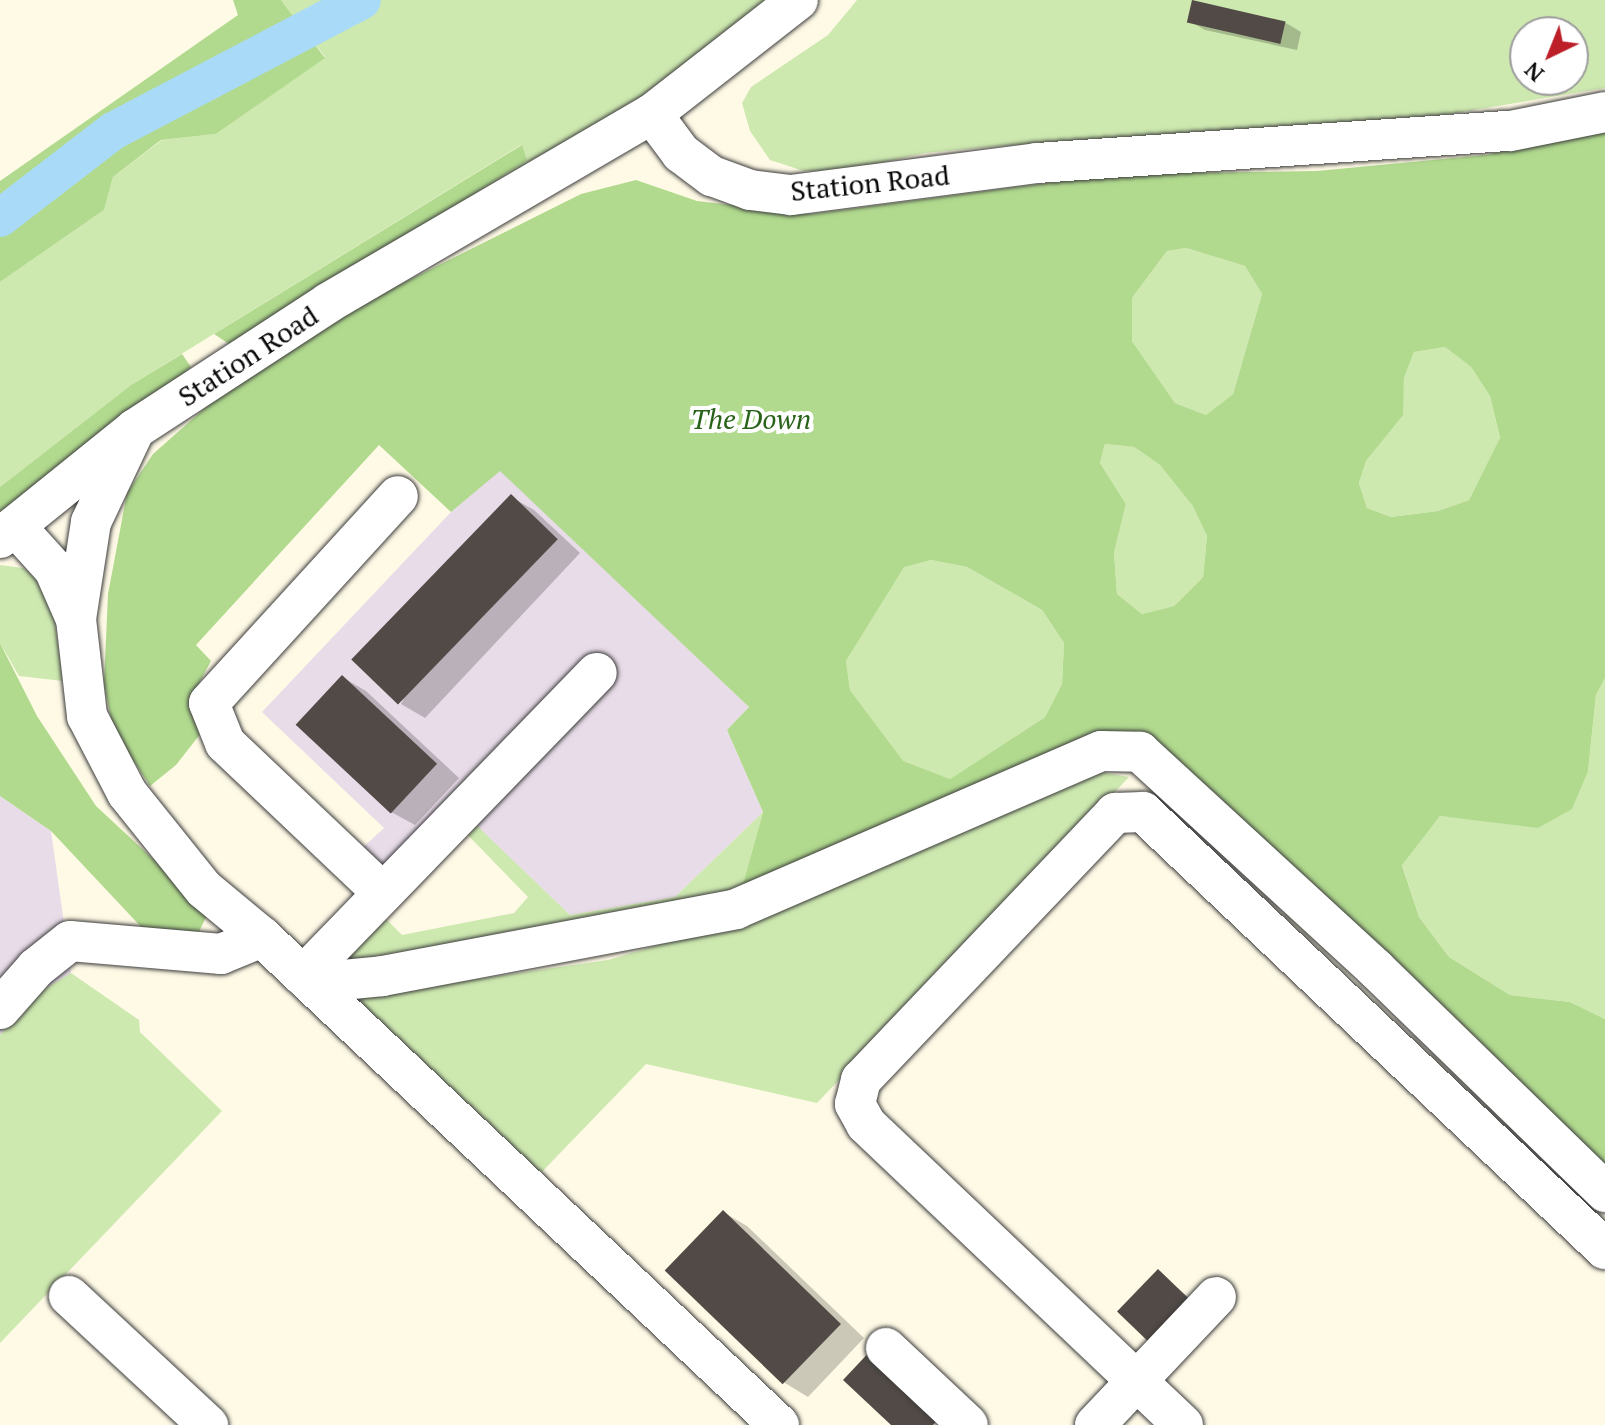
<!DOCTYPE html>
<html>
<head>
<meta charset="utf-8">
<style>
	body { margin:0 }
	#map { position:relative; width:1605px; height:1425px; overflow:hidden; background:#fffae6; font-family:"PT Serif",serif }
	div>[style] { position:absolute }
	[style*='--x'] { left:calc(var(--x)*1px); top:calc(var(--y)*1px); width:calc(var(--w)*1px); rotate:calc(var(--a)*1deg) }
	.industrial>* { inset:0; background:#e8dce9 }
	.green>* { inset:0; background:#cee9b0 }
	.forest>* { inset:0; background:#b1da8e }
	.shadow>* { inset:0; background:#0003 }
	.canal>* { height:38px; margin:-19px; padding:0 19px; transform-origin:19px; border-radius:19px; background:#a9dbf8 }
	.building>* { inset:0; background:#524a46; transform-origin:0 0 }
	.roads { filter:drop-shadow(0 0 2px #3c3c3c) drop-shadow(0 0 2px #3c3c3c) }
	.minor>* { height:40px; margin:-20px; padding:0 20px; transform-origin:20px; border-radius:20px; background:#fff }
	span { translate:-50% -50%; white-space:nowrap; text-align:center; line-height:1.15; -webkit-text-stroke:8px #fff; paint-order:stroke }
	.street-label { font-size:28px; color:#090909 }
	.park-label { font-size:28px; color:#296219; font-style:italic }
	.north { position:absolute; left:1509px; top:16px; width:80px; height:80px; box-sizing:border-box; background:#fff; border:2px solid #9d9d9d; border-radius:50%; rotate:223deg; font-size:22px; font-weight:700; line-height:32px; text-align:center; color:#090909 }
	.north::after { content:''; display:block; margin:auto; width:28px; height:36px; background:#bc1f28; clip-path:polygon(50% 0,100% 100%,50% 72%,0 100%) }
</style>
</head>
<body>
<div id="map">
	<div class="industrial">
		<i style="clip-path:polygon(500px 470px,749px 707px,727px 730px,763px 812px,675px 897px,570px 915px,470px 820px,389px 864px,376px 864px,360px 850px,384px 828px,262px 712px,451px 512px)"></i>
		<i style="clip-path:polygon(0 796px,51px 831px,71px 973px,30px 998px,0 1035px)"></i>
	</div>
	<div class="green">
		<i style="clip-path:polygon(281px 0,770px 0,624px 111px,385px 251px,527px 160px,521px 145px,131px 385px,0 487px,0 282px,104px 210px,113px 177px,162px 140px,216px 134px,325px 57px)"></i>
		<i style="clip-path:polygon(evenodd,857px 0,1605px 0,1605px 88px,1420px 119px,1000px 146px,925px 153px,846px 171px,804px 171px,770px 160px,750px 131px,742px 103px,751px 87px,828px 35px,857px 0,1525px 32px,1573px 32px,1573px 80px,1525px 80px,1525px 32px)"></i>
		<i style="clip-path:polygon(1186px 248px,1245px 266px,1262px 294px,1233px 394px,1206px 415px,1175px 403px,1132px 341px,1132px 298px,1167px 251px)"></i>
		<i style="clip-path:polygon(1445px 347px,1471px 367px,1490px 396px,1500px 439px,1469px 500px,1438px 511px,1391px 517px,1367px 508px,1359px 483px,1366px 461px,1402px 415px,1404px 378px,1414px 352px)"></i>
		<i style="clip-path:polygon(1105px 444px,1134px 447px,1160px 465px,1194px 506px,1207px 536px,1203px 577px,1174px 606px,1142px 614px,1117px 594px,1114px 553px,1126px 504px,1100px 463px)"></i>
		<i style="clip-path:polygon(931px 560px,967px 567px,1042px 610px,1064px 643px,1062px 684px,1045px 717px,950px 779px,903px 762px,850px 690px,846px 661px,904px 566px)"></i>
		<i style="clip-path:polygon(0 565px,23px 568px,38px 579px,52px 602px,63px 681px,19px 676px,0 643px)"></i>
		<i style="clip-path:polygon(1605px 678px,1605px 1019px,1570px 1002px,1510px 995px,1449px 957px,1419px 917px,1402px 864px,1440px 816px,1471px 819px,1588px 771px,1596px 695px)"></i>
		<i style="clip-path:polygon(1099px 772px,1129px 777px,817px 1103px,646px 1064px,538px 1176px,354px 1002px,375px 994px,608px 960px,726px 925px)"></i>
		<i style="clip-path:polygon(763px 812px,739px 898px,341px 964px,382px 915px,402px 935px,514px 913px,528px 897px,461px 828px,470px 819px,570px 915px,675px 897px)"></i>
		<i style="clip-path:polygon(71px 973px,139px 1020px,140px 1032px,222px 1111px,0 1343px,0 1035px,30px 998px)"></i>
	</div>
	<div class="forest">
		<i style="clip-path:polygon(233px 0,281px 0,325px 58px,216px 134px,161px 140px,113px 177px,104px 210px,0 282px,0 181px,238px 15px)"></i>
		<i style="clip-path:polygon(evenodd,1605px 130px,1605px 678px,1596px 695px,1588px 771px,1572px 809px,1538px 828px,1440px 816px,1402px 865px,1419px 917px,1449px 957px,1510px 995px,1570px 1002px,1605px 1019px,1605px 1197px,1140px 752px,739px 898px,763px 812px,727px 730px,749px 707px,500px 471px,451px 512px,379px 445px,196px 645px,211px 661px,191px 698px,201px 733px,176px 765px,150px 786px,113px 729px,104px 684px,108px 594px,127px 493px,153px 454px,248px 370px,351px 309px,581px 194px,636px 180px,697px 201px,811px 214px,1116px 174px,1317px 171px,1485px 155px,1605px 130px,1186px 248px,1245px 266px,1262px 294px,1233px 394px,1206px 415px,1175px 403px,1132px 341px,1132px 298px,1167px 251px,1186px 248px,1605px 130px,1445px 347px,1471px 367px,1490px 396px,1500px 438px,1469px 500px,1438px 511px,1391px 517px,1367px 508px,1359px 483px,1366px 461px,1403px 415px,1404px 378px,1414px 352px,1445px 347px,1605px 130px,1105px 444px,1134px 447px,1160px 465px,1193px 506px,1207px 536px,1203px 577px,1174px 606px,1142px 614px,1117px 594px,1114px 553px,1126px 504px,1100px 463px,1105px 444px,1605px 130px,931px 560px,967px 567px,1042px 610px,1064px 643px,1062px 684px,1045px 717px,950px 779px,903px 761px,850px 690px,846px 661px,904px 567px,931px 560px)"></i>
		<i style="clip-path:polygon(522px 145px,527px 160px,385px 251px,229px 344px,214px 334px)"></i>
		<i style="clip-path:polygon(182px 354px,191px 367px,158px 397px,0 516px,0 487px,131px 385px)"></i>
		<i style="clip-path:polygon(0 643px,37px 716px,96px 806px,209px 911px,196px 938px,144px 930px,51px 831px,0 796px)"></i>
	</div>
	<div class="shadow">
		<i style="clip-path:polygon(1189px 21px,1286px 23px,1301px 32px,1297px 50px,1205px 30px)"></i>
		<i style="clip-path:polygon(511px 497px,534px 510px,580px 553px,425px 718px,401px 704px)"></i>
		<i style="clip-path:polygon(342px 677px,366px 691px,459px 778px,415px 825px,391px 812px,298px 724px)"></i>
		<i style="clip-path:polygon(723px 1212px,747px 1226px,864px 1338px,808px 1397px,785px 1383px)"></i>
		<i style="clip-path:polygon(1158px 1272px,1203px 1309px,1150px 1340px)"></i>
	</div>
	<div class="canal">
		<i style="--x:0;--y:218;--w:143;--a:-37.6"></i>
		<i style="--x:113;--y:131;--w:281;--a:-27.7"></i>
	</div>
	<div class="building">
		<i style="left:1192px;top:0;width:96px;height:23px;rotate:13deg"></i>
		<i style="left:511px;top:494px;width:65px;height:230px;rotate:44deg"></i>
		<i style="left:342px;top:675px;width:130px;height:68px;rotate:43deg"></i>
		<i style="left:723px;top:1210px;width:164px;height:84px;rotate:44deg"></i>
		<i style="left:1158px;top:1269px;width:43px;height:59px;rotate:44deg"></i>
		<i style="clip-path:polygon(875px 1346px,945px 1412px,933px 1425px,891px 1425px,843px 1380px)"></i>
	</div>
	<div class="roads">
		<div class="minor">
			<i style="--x:652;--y:114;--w:49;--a:53.4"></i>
			<i style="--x:681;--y:153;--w:39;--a:37"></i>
			<i style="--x:712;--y:176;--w:40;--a:20.2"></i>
			<i style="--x:750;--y:190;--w:41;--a:7"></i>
			<i style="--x:791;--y:195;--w:248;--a:-7.4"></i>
			<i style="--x:1037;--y:163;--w:475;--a:-3.9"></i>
			<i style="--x:1511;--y:131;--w:96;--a:-11.4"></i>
			<i style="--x:135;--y:429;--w:103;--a:115.3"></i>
			<i style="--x:91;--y:522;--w:98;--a:98.8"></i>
			<i style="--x:76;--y:619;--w:98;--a:83.5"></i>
			<i style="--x:87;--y:716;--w:87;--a:62.5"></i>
			<i style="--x:127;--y:793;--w:123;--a:51.3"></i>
			<i style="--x:204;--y:889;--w:75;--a:39.6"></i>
			<i style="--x:262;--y:937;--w:711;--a:43.35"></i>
			<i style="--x:15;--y:526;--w:58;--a:47.8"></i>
			<i style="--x:54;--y:569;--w:55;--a:66.3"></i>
			<i style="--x:0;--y:538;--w:174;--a:-38.9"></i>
			<i style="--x:135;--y:429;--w:230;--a:-33.1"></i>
			<i style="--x:328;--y:303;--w:375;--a:-30.3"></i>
			<i style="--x:652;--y:114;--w:185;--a:-38"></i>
			<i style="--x:383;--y:893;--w:218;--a:-136.5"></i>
			<i style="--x:225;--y:743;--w:43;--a:-111.8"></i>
			<i style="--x:209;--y:703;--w:280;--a:-47.6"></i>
			<i style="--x:303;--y:976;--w:422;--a:-45.9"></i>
			<i style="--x:312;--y:983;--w:71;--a:-5.6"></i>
			<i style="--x:383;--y:976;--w:359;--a:-10.7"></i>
			<i style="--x:736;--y:909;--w:398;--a:-23.4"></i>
			<i style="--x:1101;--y:751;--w:39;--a:1"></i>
			<i style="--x:1140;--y:752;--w:321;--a:42.6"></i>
			<i style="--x:1376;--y:969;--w:320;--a:44.2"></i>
			<i style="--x:0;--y:1009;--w:55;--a:-48.7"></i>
			<i style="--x:36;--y:968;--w:43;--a:-38.5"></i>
			<i style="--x:70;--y:941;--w:152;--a:4.9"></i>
			<i style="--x:221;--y:954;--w:44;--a:-22.5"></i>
			<i style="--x:69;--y:1296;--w:190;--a:42.9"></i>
			<i style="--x:886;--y:1348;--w:112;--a:43.2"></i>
			<i style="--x:1095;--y:1425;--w:176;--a:-46.6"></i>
			<i style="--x:1183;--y:1425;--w:437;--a:-136.5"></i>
			<i style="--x:866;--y:1124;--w:23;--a:-119"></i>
			<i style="--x:855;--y:1104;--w:25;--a:-76"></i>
			<i style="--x:861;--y:1080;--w:369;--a:-46.4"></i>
			<i style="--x:1115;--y:813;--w:28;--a:-2"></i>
			<i style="--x:1143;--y:812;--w:636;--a:43.41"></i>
		</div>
	</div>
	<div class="street-label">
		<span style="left:870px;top:183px;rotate:-6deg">Station Road</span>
		<span style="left:248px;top:356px;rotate:-33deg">Station Road</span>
	</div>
	<div class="park-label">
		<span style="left:751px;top:419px">The Down</span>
	</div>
	<div class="north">N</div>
</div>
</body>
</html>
